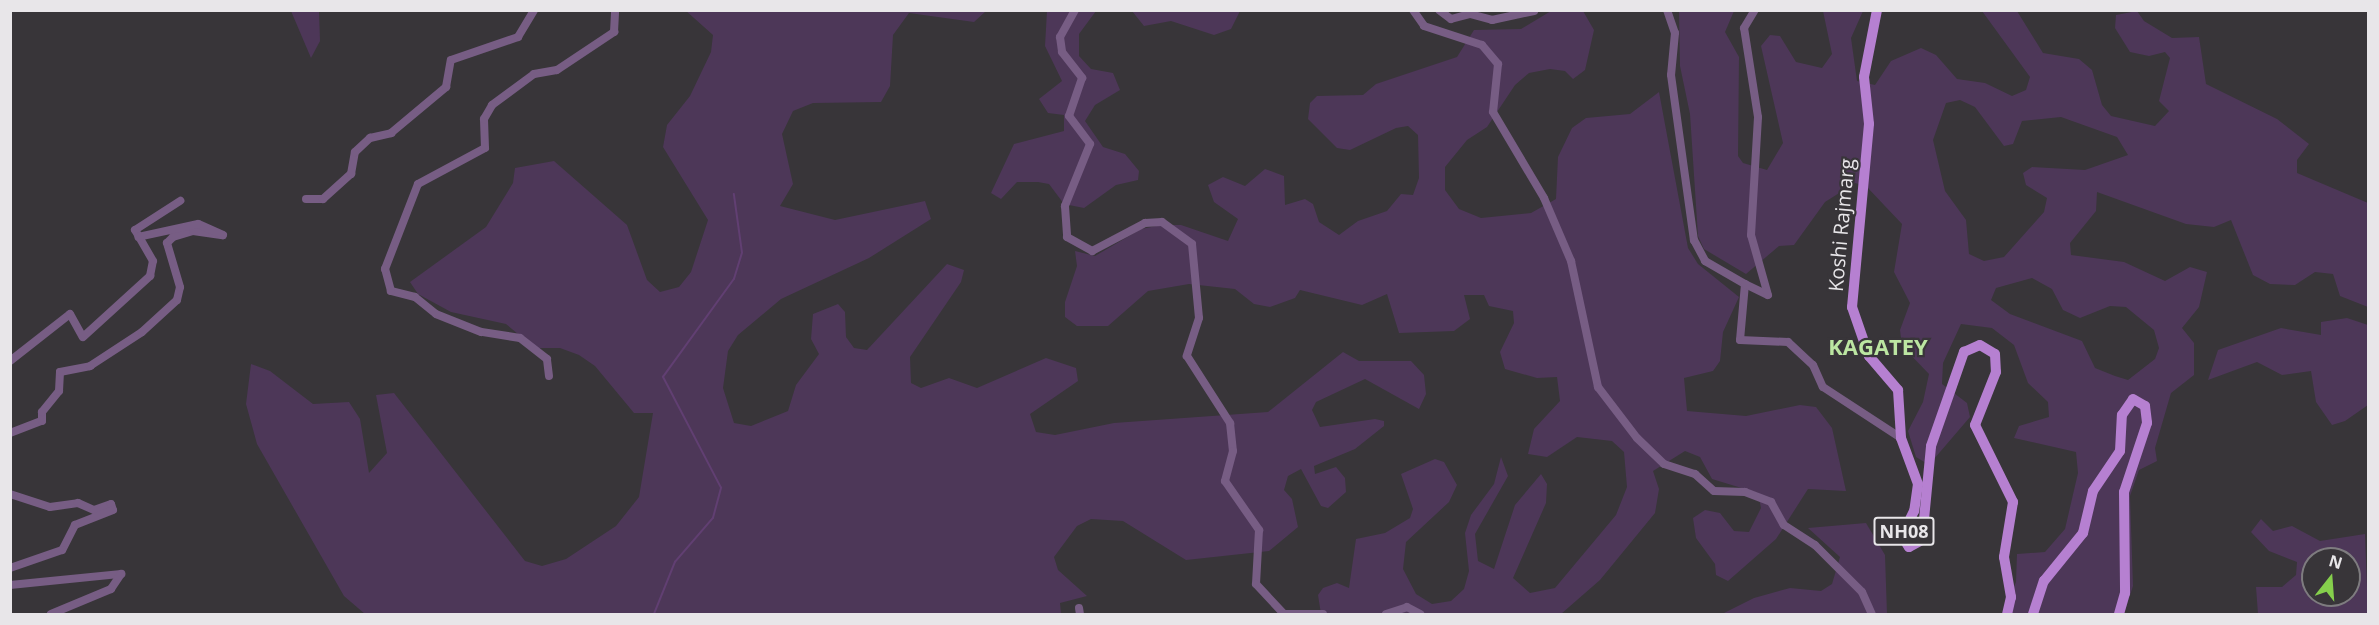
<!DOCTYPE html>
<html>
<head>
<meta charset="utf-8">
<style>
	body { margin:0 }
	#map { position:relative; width:2379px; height:625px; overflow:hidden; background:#383539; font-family:"Open Sans",sans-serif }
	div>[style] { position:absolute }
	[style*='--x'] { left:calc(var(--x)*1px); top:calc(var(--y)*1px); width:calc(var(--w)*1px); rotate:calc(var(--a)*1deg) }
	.green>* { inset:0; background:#4d3758 }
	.stream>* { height:1.5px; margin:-0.75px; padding:0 0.75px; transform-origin:0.75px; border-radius:0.75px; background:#613f72 }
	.minor>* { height:8px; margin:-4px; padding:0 4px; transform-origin:4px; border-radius:4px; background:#775d84 }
	.major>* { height:10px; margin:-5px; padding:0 5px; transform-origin:5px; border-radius:5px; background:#b680d1 }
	span { translate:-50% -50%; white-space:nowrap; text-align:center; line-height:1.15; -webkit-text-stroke:4.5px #383539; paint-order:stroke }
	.shield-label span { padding:2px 4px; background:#383539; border:2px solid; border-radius:4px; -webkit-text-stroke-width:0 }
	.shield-label { font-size:18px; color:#e8e6e9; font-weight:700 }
	.street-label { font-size:20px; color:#e8e6e9 }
	.quarter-label { font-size:22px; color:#bce6a2; font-weight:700 }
	.frame { position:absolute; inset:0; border:12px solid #e8e6e9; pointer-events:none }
	.north { position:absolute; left:2301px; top:547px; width:60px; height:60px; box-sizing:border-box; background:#383539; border:2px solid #7e7c7f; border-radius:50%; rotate:17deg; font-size:16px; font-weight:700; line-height:24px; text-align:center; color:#e8e6e9 }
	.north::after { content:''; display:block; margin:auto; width:21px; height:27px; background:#85cf4c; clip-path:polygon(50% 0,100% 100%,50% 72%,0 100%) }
</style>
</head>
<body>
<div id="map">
	<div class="green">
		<i style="clip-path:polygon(685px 10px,986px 11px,974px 22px,909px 13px,893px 35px,890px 86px,881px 102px,813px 103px,793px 111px,782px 134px,793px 184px,780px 206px,835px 220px,925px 201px,931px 219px,869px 258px,781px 299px,738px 335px,728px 351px,723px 388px,734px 423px,751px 426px,788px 411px,796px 385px,819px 354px,811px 339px,813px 314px,838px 304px,845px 312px,846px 337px,854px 348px,867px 350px,947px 264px,964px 270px,961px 282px,910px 357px,911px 383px,921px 388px,949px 378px,977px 388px,1046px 358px,1076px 368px,1078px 381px,1030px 414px,1036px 432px,1055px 435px,1114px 423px,1268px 412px,1343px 352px,1359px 361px,1411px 361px,1424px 375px,1426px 394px,1419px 409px,1365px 379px,1316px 402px,1312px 410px,1320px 427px,1375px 419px,1384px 421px,1384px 426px,1355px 449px,1314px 466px,1315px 474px,1336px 467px,1345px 478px,1346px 492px,1328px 508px,1321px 506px,1301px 469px,1288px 476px,1284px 490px,1292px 499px,1298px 527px,1269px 551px,1186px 560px,1123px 521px,1091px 519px,1077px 526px,1054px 557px,1058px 570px,1087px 596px,1060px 603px,1061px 614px,365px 614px,344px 596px,257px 444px,246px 404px,251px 364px,270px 371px,313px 404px,349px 402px,360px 419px,369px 473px,387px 453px,376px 395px,394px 393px,525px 561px,542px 566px,566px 559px,616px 526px,639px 497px,653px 413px,634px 413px,595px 366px,579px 355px,560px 348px,535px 348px,506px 324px,451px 312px,418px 294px,410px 282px,486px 227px,513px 183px,515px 168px,554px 161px,627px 225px,647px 280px,660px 292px,679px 287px,691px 272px,708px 220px,663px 147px,667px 125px,690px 96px,711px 52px,713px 35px)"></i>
		<i style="clip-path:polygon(291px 11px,319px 11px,320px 41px,311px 58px)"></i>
		<i style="clip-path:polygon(1047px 11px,1096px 11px,1079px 34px,1079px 56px,1091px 69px,1113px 73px,1120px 90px,1095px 105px,1085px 121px,1103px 147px,1125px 154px,1139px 171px,1138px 180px,1116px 185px,1084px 208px,1064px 204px,1049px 184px,1038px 182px,1017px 182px,1001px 199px,991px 193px,1014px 144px,1064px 131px,1064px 115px,1048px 113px,1039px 99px,1062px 81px,1045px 46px)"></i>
		<i style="clip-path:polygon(1132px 11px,1240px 11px,1231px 29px,1214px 35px,1171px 21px,1144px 26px)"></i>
		<i style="clip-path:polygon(1551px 11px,1583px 11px,1594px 30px,1585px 70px,1573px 79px,1565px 71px,1550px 69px,1529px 73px,1515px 85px,1487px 127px,1467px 140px,1445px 167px,1445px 190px,1459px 209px,1481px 218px,1531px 213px,1556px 199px,1558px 157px,1572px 128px,1586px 118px,1630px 114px,1659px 92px,1688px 248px,1698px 264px,1739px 297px,1723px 332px,1720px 361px,1713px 371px,1684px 378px,1687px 411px,1746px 416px,1800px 405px,1816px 407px,1832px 428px,1846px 491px,1808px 489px,1776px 539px,1728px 581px,1716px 575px,1715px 564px,1696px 538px,1693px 518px,1705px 510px,1720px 513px,1734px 531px,1749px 532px,1761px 508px,1758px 493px,1712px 479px,1700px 457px,1685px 451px,1653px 471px,1659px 489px,1655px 513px,1600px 580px,1561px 614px,1321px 614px,1318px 595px,1323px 588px,1337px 583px,1349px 588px,1356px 539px,1385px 533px,1410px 518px,1413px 509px,1401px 474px,1435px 459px,1444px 462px,1457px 485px,1449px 502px,1406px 542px,1403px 569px,1416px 594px,1432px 604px,1451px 601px,1464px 589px,1469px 571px,1465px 533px,1471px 515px,1494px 484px,1501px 457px,1508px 476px,1475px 534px,1478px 561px,1494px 569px,1515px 505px,1541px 474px,1547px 484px,1546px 503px,1513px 578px,1530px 593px,1555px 588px,1616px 515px,1627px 487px,1624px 452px,1612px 441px,1577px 437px,1547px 457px,1528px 454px,1534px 429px,1560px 401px,1557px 377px,1537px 378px,1505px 369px,1500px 352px,1514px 323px,1513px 311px,1489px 306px,1484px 295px,1464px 295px,1470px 319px,1454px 331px,1399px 333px,1387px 294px,1362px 305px,1300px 290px,1295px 298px,1270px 307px,1254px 304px,1235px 289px,1189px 284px,1148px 291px,1108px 326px,1077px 326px,1065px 317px,1065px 302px,1077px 266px,1075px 251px,1095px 256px,1141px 229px,1162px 225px,1181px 225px,1228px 241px,1238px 219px,1214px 202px,1208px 185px,1223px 177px,1245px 186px,1265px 169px,1284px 176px,1285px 205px,1305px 199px,1313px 204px,1319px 222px,1339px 235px,1358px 221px,1387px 211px,1401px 194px,1413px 195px,1419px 178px,1418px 135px,1408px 126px,1396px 128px,1350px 150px,1337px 148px,1308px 119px,1310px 103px,1317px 96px,1363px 95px,1376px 84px,1457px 57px,1474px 30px,1521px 29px)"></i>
		<i style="clip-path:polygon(evenodd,1679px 11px,1734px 11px,1725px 32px,1739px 57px,1738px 156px,1743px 163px,1767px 170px,1783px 143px,1761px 46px,1770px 35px,1780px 36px,1796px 62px,1822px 68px,1832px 54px,1823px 11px,1863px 11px,1851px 38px,1857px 81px,1875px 85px,1891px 61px,1921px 48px,1936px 55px,1957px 79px,1985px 83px,2012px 96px,2026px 90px,2030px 77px,1982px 11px,2017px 11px,2043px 53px,2079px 59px,2092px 70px,2102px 105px,2111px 116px,2155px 126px,2169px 111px,2159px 101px,2170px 58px,2165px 52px,2149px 56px,2130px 52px,2115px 28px,2116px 15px,2137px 11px,2144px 21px,2172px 38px,2199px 37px,2206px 84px,2277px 119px,2309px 144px,2297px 160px,2297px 173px,2368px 203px,2368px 307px,2340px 296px,2333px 274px,2315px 272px,2295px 285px,2270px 284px,2253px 275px,2231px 220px,2214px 227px,2186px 224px,2097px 192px,2096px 211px,2070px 243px,2071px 255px,2124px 262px,2165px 281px,2190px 267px,2207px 272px,2199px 307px,2182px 328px,2194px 343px,2194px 375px,2171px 393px,2155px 448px,2157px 461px,2139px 470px,2130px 496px,2133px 586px,2124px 614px,2002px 614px,2016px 582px,2017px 554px,2045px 552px,2065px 529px,2078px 473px,2076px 452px,2014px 438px,2019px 426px,2049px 417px,2048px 402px,2028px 383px,2014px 345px,1992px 328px,1961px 324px,1943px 363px,1942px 384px,1967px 403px,1970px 417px,1934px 459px,1926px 463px,1916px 457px,1908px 431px,1923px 402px,1929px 374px,1902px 346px,1900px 330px,1910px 303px,1894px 272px,1902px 224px,1866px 186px,1855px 183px,1825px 202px,1794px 245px,1779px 246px,1746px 274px,1704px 249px,1698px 236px,1690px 114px,1680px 66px,1679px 11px,1960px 100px,1975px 107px,2004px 146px,2013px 144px,2022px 121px,2061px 117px,2117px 137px,2128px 155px,2085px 170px,2032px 167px,2023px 173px,2026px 185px,2047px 198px,2044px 212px,2004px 257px,1984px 261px,1969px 254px,1966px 220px,1945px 191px,1933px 140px,1946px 103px,1960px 100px,1679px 11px,2032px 278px,2052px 289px,2063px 310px,2080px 318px,2110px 306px,2126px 307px,2154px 330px,2159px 348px,2155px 359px,2128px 380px,2115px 376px,2095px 368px,2082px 341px,2010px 314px,1991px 300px,1996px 288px,2032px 278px)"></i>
		<i style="clip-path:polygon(2347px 318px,2368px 325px,2368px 405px,2345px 421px,2332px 425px,2316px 402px,2311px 371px,2282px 375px,2257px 362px,2208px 380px,2218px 350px,2281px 328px,2321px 335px,2321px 322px)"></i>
		<i style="clip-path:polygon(evenodd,2261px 519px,2273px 531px,2292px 526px,2320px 541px,2365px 534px,2368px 614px,2258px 614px,2256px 587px,2282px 587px,2296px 575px,2297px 562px,2269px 551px,2251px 532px,2261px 519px,2313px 559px,2349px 559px,2349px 595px,2313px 595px,2313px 559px)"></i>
		<i style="clip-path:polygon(1866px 523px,1885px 555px,1887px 614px,1722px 614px,1754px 598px,1790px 588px,1821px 591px,1832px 584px,1840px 557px,1808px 528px)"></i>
	</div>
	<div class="stream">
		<i style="--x:654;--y:614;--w:56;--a:-68"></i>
		<i style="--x:675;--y:562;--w:58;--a:-49.2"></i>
		<i style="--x:713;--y:518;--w:31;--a:-75"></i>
		<i style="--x:721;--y:488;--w:125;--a:-117.6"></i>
		<i style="--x:663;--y:377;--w:121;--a:-54.1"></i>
		<i style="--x:734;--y:279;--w:27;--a:-73"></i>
		<i style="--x:742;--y:253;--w:59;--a:-97.9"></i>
	</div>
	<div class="minor">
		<i style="--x:1075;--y:10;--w:31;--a:119"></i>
		<i style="--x:1060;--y:37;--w:15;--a:82"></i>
		<i style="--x:1062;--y:52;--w:33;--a:52"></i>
		<i style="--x:1082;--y:78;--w:40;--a:108.9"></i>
		<i style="--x:1069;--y:116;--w:35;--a:53"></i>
		<i style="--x:1090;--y:144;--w:67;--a:112"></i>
		<i style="--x:1065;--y:206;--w:31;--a:86"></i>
		<i style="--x:1067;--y:237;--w:29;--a:29"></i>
		<i style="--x:1092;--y:251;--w:60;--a:-27.8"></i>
		<i style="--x:1145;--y:223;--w:17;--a:-3"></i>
		<i style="--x:1162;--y:222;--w:37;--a:36"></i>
		<i style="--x:1192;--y:244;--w:74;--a:84.6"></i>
		<i style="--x:1199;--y:318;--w:40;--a:108"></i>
		<i style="--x:1187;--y:356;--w:80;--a:57.3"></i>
		<i style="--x:1230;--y:423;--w:28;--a:84"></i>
		<i style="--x:1233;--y:451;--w:31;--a:105"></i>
		<i style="--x:1225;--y:481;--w:60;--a:55.2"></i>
		<i style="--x:1259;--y:530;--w:54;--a:93.2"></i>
		<i style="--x:1256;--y:584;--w:41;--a:47"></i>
		<i style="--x:1284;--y:614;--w:39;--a:0"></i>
		<i style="--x:1413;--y:10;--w:19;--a:55"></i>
		<i style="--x:1424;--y:26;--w:61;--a:18.1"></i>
		<i style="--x:1482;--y:45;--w:25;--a:50"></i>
		<i style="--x:1498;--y:64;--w:48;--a:95.9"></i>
		<i style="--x:1493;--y:112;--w:100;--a:59.3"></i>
		<i style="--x:1544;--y:198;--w:69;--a:66.8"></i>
		<i style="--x:1571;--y:261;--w:129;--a:77.9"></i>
		<i style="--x:1598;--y:387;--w:64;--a:52.6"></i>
		<i style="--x:1637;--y:438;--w:37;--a:44"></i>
		<i style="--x:1664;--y:464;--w:33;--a:18"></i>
		<i style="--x:1695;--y:474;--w:25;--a:42"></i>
		<i style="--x:1714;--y:491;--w:31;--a:2"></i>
		<i style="--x:1745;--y:492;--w:28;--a:21"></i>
		<i style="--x:1771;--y:502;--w:26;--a:61"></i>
		<i style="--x:1784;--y:525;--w:37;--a:33"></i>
		<i style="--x:1815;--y:545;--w:66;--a:45"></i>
		<i style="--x:1862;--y:592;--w:24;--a:66"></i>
		<i style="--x:1439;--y:10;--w:15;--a:37"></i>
		<i style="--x:1451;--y:19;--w:20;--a:-15"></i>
		<i style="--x:1470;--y:14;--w:23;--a:15"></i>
		<i style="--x:1492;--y:20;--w:43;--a:-12.1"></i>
		<i style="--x:1667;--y:10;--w:24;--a:71"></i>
		<i style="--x:1675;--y:33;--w:42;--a:95.4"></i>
		<i style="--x:1671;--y:75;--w:167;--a:82.1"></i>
		<i style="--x:1694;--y:240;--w:24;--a:62"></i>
		<i style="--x:1705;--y:261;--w:46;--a:29.9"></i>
		<i style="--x:1745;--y:284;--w:56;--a:95.1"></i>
		<i style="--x:1740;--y:340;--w:48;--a:2.4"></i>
		<i style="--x:1788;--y:342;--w:34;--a:43"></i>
		<i style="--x:1813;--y:365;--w:24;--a:66"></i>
		<i style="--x:1823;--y:387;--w:93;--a:33.2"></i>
		<i style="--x:306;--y:199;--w:17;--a:0"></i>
		<i style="--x:323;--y:199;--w:38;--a:-42"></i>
		<i style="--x:351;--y:174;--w:22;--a:-80"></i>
		<i style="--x:355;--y:152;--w:21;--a:-43"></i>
		<i style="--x:370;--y:138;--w:22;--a:-13"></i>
		<i style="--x:391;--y:133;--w:72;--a:-39.9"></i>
		<i style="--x:446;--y:87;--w:27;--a:-80"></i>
		<i style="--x:451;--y:60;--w:71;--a:-18.9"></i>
		<i style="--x:518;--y:37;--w:31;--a:-59"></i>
		<i style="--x:1745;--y:284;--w:25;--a:26"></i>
		<i style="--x:1768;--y:295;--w:62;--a:-105.8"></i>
		<i style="--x:1751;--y:235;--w:118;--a:-86.6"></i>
		<i style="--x:1758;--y:117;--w:90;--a:-98.9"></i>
		<i style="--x:1744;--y:28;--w:21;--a:-59"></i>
		<i style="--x:10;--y:361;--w:76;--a:-38.1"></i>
		<i style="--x:70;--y:314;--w:26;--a:61"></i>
		<i style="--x:83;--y:337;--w:91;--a:-42.3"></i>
		<i style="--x:150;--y:276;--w:15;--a:-79"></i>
		<i style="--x:153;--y:261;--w:36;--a:-120"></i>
		<i style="--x:135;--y:230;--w:54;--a:-32.8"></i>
		<i style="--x:549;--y:376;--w:17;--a:-97"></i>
		<i style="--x:547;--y:359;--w:34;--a:-142"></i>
		<i style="--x:520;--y:338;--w:39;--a:-171"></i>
		<i style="--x:481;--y:332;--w:48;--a:-158.2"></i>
		<i style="--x:436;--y:314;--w:27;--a:-141"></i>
		<i style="--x:415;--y:297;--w:25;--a:-166"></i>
		<i style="--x:391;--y:291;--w:23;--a:-105"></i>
		<i style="--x:385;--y:269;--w:91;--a:-68.8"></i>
		<i style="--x:418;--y:184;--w:76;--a:-28.2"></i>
		<i style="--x:485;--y:148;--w:29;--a:-92"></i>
		<i style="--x:484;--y:119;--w:16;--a:-60"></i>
		<i style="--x:492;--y:105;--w:52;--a:-36.4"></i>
		<i style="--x:534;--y:74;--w:23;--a:-10"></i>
		<i style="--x:557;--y:70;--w:69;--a:-33.7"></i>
		<i style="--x:614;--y:32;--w:22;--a:-87"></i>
		<i style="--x:10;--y:433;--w:34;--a:-21"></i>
		<i style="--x:42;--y:421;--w:9;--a:-90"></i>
		<i style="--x:42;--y:412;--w:27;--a:-51"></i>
		<i style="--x:59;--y:391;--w:19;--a:-87"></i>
		<i style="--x:60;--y:372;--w:31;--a:-11"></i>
		<i style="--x:90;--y:366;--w:62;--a:-33.2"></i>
		<i style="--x:142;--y:332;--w:47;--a:-42.4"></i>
		<i style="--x:177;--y:300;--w:13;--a:-77"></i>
		<i style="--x:180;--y:287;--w:46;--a:-106.5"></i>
		<i style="--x:167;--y:243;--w:8;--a:-45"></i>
		<i style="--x:173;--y:237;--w:21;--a:-17"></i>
		<i style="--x:193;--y:231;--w:30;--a:8"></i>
		<i style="--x:223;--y:235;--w:27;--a:-156"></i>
		<i style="--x:198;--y:224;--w:61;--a:167.8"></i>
		<i style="--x:10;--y:494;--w:42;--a:18"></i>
		<i style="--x:50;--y:507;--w:28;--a:-8"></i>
		<i style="--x:78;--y:503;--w:17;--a:24"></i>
		<i style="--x:94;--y:510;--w:18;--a:-19"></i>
		<i style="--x:111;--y:504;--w:6;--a:72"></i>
		<i style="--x:113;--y:510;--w:41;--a:158.5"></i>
		<i style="--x:75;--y:525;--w:28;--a:117"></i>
		<i style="--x:62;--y:550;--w:55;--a:160.9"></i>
		<i style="--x:10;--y:585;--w:112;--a:-5.7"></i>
		<i style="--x:121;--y:574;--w:18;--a:124"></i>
		<i style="--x:111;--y:589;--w:65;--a:157.4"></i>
		<i style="--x:1079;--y:608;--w:6;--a:81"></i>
		<i style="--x:1386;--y:614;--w:22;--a:-18"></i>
		<i style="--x:1407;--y:607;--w:15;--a:28"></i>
	</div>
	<div class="major">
		<i style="--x:1877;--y:10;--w:68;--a:101"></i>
		<i style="--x:1864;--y:77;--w:47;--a:83.9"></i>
		<i style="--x:1869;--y:124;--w:184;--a:95.3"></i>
		<i style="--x:1852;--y:307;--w:52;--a:70.9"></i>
		<i style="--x:1869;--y:356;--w:45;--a:49.5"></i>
		<i style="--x:1898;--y:390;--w:48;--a:86.4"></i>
		<i style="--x:1901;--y:438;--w:49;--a:69.7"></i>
		<i style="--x:1918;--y:484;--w:27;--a:98"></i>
		<i style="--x:1914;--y:511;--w:28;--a:116"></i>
		<i style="--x:1902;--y:536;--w:13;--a:58"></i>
		<i style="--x:1909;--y:547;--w:15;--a:-28"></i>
		<i style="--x:1922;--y:540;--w:94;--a:-84.5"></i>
		<i style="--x:1931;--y:446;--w:100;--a:-70.7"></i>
		<i style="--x:1964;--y:352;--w:17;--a:-24"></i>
		<i style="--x:1980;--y:345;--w:17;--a:31"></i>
		<i style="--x:1995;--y:354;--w:18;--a:87"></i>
		<i style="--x:1996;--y:372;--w:57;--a:111.6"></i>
		<i style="--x:1975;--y:425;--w:86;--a:63.7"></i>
		<i style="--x:2013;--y:502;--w:56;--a:99.3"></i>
		<i style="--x:2004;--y:557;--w:41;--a:80.1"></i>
		<i style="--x:2011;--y:597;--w:17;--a:103"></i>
		<i style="--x:2033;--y:614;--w:35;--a:-72"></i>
		<i style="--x:2044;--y:581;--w:62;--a:-50.9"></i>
		<i style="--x:2083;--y:533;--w:43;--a:-76.6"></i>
		<i style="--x:2093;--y:491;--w:48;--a:-56"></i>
		<i style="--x:2120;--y:451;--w:36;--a:-87"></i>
		<i style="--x:2122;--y:415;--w:19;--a:-55"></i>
		<i style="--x:2133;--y:399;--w:14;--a:30"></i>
		<i style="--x:2145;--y:406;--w:17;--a:83"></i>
		<i style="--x:2147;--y:423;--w:73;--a:108.4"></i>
		<i style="--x:2124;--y:492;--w:101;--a:89.4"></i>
		<i style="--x:2125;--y:593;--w:22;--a:106"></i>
	</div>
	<div class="shield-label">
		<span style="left:1904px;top:531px">NH08</span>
	</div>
	<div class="street-label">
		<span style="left:1841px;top:225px;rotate:-85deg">Koshi Rajmarg</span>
	</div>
	<div class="quarter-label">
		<span style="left:1878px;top:347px">KAGATEY</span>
	</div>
	<div class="frame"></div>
	<div class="north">N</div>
</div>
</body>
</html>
